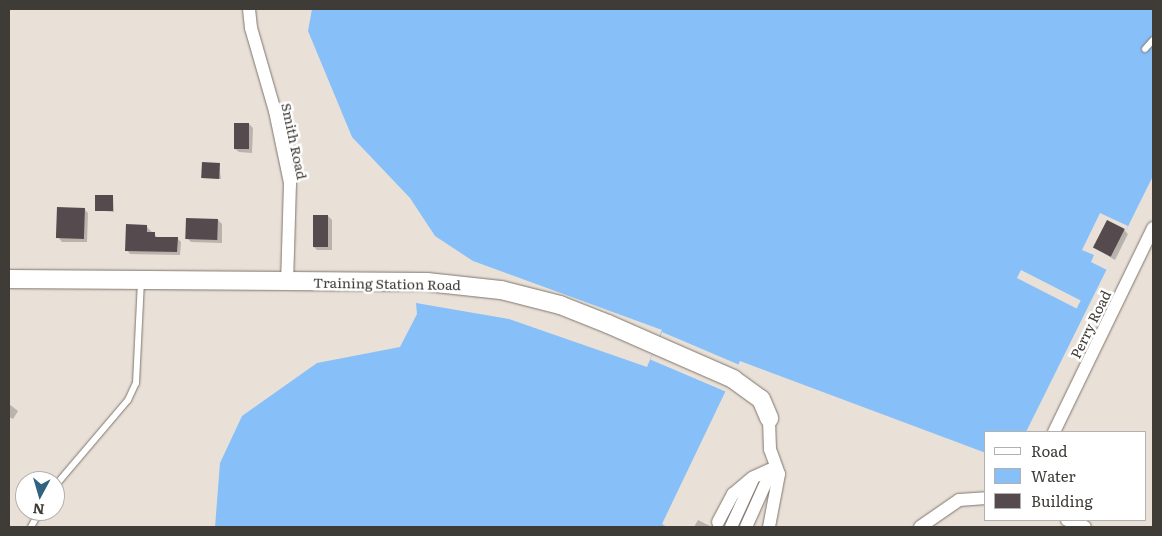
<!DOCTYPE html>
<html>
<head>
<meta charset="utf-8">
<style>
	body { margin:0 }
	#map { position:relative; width:1162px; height:536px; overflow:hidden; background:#e9e0d7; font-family:Literata,serif }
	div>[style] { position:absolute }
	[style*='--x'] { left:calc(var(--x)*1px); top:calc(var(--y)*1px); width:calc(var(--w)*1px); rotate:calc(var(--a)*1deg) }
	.water>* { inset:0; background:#87c0f9 }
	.pier>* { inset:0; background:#e9e0d7; transform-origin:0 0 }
	.shadow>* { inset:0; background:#0003 }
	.building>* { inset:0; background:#554b4f; transform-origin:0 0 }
	.roads { filter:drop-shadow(0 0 1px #7e756e) drop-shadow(0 0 1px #7e756e) }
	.lane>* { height:6px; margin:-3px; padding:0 3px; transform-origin:3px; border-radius:3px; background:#fff }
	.street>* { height:12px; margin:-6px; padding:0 6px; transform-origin:6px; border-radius:6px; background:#fff }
	.secondary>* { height:18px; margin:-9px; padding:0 9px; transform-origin:9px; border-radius:9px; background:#fff }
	span { translate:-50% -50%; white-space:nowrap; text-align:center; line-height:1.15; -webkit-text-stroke:5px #fff; paint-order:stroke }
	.street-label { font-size:14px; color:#3f3c38 }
	.frame { position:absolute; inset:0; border:10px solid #3f3c38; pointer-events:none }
	.legend { position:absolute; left:984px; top:431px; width:162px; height:90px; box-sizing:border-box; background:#fff; border:1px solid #b2b1af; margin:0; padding:6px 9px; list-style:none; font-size:15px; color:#3f3c38 }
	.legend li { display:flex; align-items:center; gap:10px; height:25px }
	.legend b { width:25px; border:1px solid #b2b1af }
	.north { position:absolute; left:15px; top:471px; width:50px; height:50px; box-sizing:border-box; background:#fff; border:1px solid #b2b1af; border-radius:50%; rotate:186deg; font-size:14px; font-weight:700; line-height:20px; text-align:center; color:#3f3c38 }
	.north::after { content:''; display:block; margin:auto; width:18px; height:22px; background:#316381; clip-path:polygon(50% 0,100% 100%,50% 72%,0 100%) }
</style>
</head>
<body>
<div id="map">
	<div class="water">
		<i style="clip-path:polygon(312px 9px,1153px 9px,1153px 176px,1026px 432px,986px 432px,986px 453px,740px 361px,662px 524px,667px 527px,215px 527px,220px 463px,242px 416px,317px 363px,400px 347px,417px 314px,416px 303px,509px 319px,647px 367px,662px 330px,473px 261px,435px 236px,410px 198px,352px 137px,308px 31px)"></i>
	</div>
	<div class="pier">
		<i style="clip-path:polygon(1100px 213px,1128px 226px,1107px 270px,1091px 262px,1094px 255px,1082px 250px)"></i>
		<i style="left:1021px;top:270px;width:67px;height:9px;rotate:27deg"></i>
		<i style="left:662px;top:332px;width:83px;height:30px;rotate:23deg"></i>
	</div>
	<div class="shadow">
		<i style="clip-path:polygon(249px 124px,253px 128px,252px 153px,239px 152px,234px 148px)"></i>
		<i style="clip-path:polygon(219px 164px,221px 179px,203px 177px)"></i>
		<i style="clip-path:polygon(113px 196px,114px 212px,96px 210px)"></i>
		<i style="clip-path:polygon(84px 209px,88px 213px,87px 242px,62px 242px,58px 237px)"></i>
		<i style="clip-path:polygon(328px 216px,332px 220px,332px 250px,317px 250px,313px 246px)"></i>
		<i style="clip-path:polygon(218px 220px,222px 224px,222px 243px,191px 242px,187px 238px)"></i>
		<i style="clip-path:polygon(146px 226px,158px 238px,177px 238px,181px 242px,180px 255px,130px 254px,127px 250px)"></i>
		<i style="clip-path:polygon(1124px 230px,1128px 234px,1115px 260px,1095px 248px)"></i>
		<i style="clip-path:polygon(9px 404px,18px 411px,13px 419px,9px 417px)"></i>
		<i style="clip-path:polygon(698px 520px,712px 527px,694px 527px)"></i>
	</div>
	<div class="building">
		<i style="left:234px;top:123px;width:15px;height:26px"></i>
		<i style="left:202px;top:162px;width:18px;height:16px;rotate:3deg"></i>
		<i style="left:95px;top:195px;width:18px;height:16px"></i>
		<i style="left:57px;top:207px;width:28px;height:31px;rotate:2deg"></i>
		<i style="left:313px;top:215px;width:15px;height:32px"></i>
		<i style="left:186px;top:218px;width:32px;height:21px;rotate:2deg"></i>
		<i style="left:1107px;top:220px;width:20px;height:31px;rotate:27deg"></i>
		<i style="clip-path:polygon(126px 224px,147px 225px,147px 232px,155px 232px,155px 237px,178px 237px,177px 252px,125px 251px)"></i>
	</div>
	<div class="roads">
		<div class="lane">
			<i style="--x:1145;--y:49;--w:12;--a:-48"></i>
			<i style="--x:55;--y:486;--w:113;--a:-49.7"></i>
			<i style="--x:128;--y:400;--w:19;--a:-65"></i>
			<i style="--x:136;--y:383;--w:102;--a:-87.2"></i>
			<i style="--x:31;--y:527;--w:18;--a:-61"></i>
		</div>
		<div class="street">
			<i style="--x:249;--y:9;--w:19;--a:84"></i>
			<i style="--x:251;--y:28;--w:86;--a:73.9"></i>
			<i style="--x:275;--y:111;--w:74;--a:78.2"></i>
			<i style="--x:290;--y:183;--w:99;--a:91.7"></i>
			<i style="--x:1054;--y:432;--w:227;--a:-64.1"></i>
			<i style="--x:1067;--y:520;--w:19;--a:21"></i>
			<i style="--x:718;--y:522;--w:32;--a:-62"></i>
			<i style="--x:733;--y:494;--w:25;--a:-40"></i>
			<i style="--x:731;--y:527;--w:55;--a:-65.3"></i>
			<i style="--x:754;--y:477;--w:17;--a:-25"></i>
			<i style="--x:746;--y:527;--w:64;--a:-65.9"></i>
			<i style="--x:769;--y:527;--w:54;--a:-79.3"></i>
			<i style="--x:779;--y:474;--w:27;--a:-110"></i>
			<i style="--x:770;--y:449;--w:31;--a:-92"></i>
			<i style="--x:920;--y:527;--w:47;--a:-34.7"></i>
			<i style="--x:959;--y:500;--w:27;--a:-4"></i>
		</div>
		<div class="secondary">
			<i style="--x:9;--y:279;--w:418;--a:0.4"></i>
			<i style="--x:427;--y:282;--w:74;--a:6.2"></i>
			<i style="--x:501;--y:290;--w:61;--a:14.3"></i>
			<i style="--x:560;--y:305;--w:52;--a:21.6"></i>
			<i style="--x:608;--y:324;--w:137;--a:23.7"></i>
			<i style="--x:733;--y:379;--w:34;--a:36"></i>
			<i style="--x:761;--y:399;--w:21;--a:67"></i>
		</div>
	</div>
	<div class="street-label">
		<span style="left:295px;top:141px;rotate:78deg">Smith Road</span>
		<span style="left:387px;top:283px;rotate:1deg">Training Station Road</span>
		<span style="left:1090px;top:324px;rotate:-64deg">Perry Road</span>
	</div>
	<div class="frame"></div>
	<ul class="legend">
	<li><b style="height:6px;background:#fff"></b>Road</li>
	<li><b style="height:14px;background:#87c0f9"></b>Water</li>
	<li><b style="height:14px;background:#554b4f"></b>Building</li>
	</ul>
	<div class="north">N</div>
</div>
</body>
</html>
